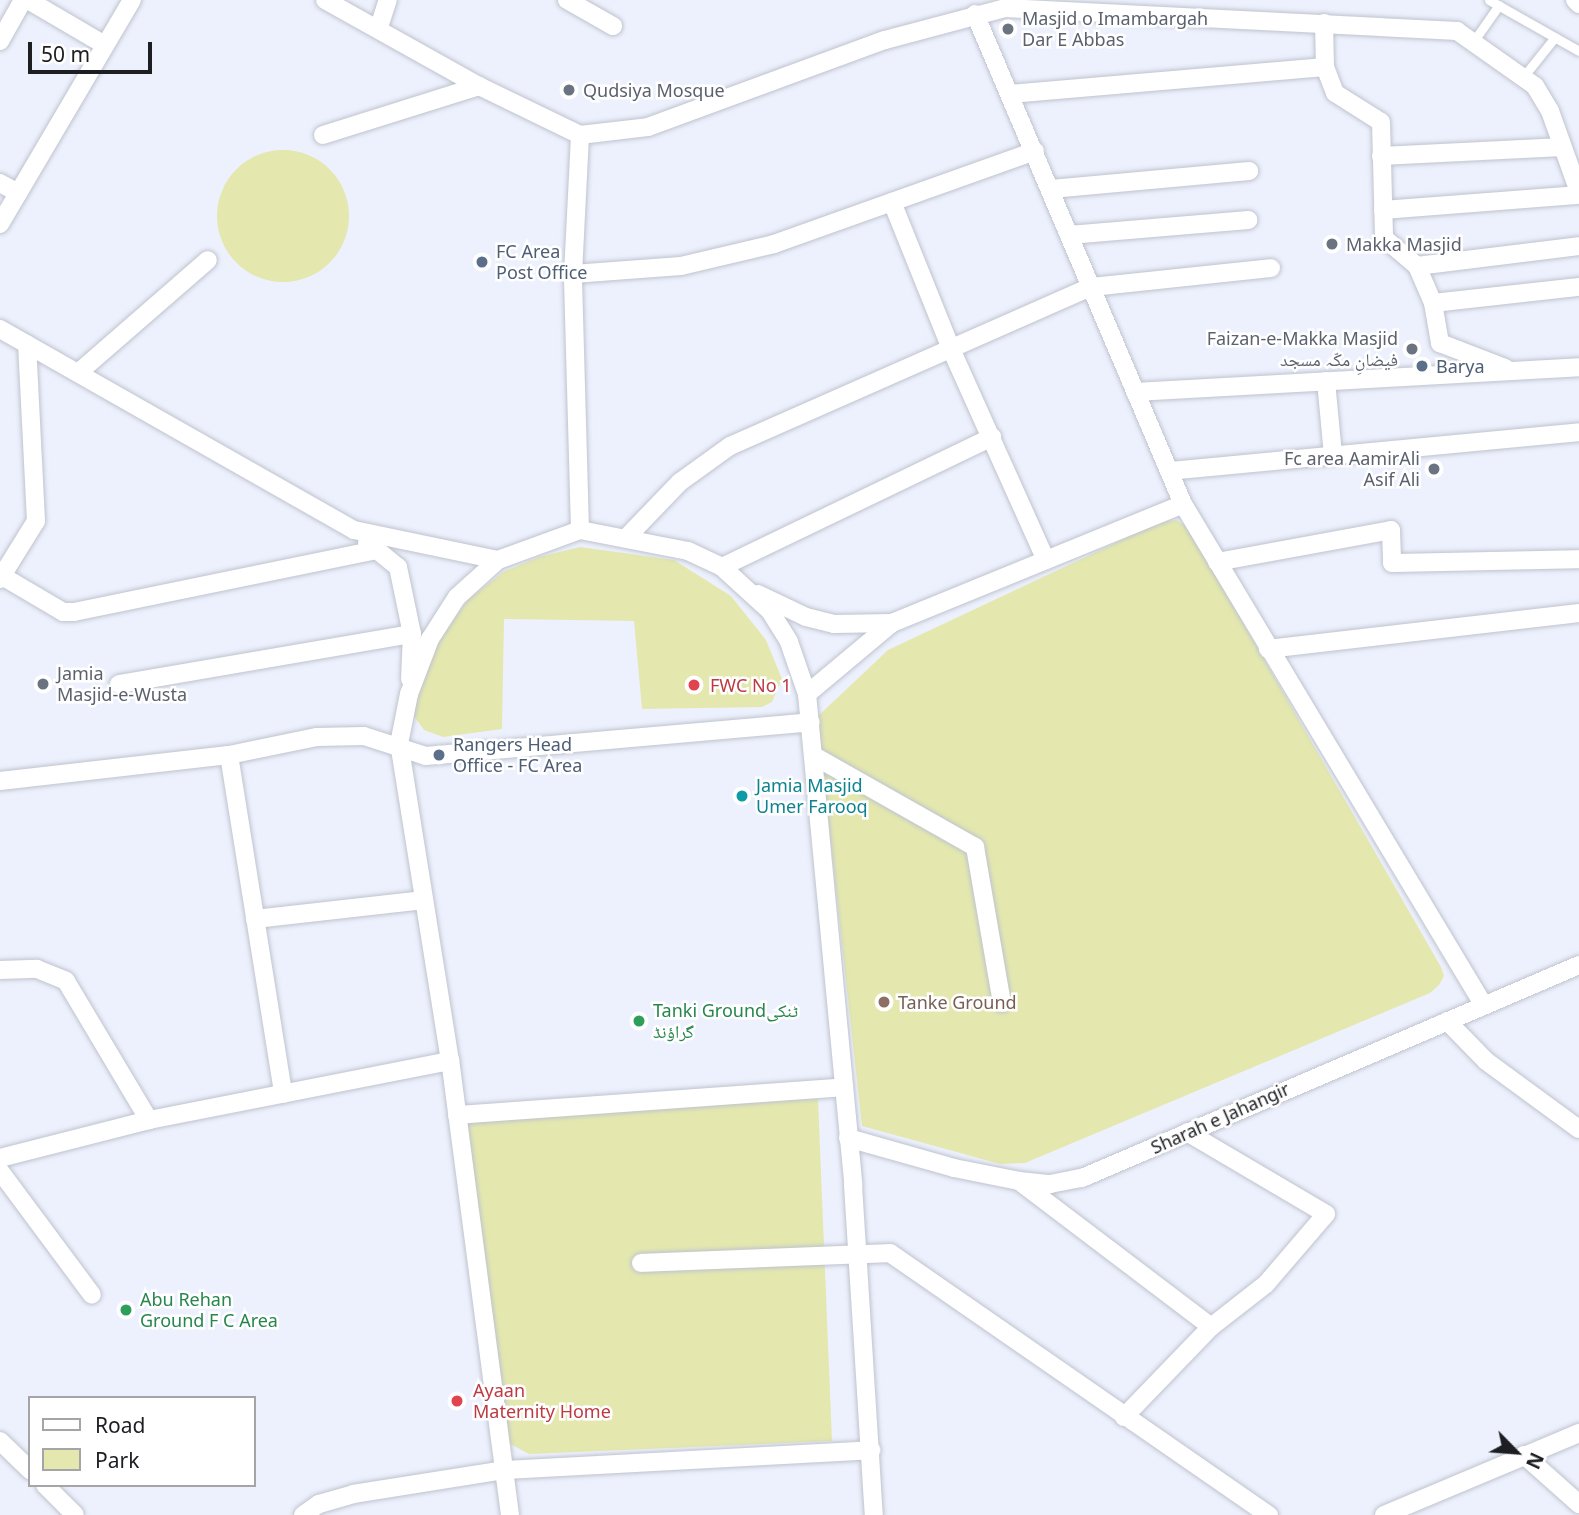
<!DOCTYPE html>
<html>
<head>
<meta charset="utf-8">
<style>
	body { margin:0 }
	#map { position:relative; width:1579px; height:1515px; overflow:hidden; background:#edf1fd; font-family:"Noto Sans","Noto Naskh Arabic",sans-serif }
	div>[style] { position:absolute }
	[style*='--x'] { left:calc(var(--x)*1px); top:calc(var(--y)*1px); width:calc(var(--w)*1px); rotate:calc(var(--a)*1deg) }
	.green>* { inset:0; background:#e4e8af }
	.round { border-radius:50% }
	.roads { filter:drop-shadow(0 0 2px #bfc3ce) drop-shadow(0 0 2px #bfc3ce) }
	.service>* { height:9px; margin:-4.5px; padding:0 4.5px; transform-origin:4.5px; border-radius:4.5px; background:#fff }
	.minor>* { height:18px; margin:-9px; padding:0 9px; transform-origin:9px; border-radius:9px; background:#fff }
	.dots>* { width:19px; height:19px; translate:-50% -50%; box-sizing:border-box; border:4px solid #fff; border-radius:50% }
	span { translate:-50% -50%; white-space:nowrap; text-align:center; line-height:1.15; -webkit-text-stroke:5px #fff; paint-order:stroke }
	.worship-label { font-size:18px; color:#5b616d }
	.left { translate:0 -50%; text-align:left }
	.right { translate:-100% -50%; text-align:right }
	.service-label { font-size:18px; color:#4e5e75 }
	.health-label { font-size:18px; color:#be3a42 }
	.culture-label { font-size:18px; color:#0d838f }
	.education-label { font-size:18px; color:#785e54 }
	.leisure-label { font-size:18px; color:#27864d }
	.street-label { font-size:18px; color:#1d1e22 }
	.legend { position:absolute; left:28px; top:1396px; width:228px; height:91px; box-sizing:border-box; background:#fff; border:2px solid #a5a5a7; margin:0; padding:9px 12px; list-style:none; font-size:21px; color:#1d1e22 }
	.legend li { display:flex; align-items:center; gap:14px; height:35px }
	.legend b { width:35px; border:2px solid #a5a5a7 }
	.north { position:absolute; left:1481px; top:1417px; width:70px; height:70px; -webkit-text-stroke:5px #fff; paint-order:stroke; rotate:115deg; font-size:19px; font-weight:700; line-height:28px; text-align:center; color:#1d1e22 }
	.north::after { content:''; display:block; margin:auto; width:24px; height:32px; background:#1d1e22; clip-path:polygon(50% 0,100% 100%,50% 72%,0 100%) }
	.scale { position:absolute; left:28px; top:42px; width:124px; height:32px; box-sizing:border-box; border:4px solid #1d1e22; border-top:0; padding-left:9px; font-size:21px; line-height:24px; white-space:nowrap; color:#1d1e22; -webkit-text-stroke:5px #fff; paint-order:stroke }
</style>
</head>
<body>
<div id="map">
	<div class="green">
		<i class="round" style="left:217px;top:150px;width:132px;height:132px"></i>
		<i style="clip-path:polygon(1176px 520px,1188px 527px,1441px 967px,1444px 976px,1439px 985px,1430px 993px,1025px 1163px,1000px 1164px,862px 1126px,817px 717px,888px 650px,1158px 523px)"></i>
		<i style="clip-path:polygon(580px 547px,674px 560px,731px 596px,766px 640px,782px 679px,772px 702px,762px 707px,642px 709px,634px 621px,504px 619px,502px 729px,443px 737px,424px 730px,413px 715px,413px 692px,444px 632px,468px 600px,503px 572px,539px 557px)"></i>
		<i style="clip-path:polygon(818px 1099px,832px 1441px,529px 1454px,501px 1439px,465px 1133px,471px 1113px)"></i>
	</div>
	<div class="roads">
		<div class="service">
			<i style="--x:1489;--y:0;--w:103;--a:29.5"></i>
			<i style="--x:1473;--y:42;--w:45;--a:-54.9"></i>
			<i style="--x:1523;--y:77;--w:51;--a:-51.3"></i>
		</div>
		<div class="minor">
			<i style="--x:28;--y:0;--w:87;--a:30.4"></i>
			<i style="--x:325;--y:0;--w:176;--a:29.2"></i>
			<i style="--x:479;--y:86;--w:112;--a:25.9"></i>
			<i style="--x:580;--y:135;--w:68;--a:-6.7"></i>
			<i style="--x:648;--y:127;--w:252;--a:-20.2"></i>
			<i style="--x:885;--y:40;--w:124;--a:-14.9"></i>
			<i style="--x:1005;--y:8;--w:453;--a:2.9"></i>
			<i style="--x:1457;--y:31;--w:95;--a:35.2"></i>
			<i style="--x:1535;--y:86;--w:29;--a:59"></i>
			<i style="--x:1550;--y:111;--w:86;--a:70.3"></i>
			<i style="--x:567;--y:0;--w:53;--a:29.5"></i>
			<i style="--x:1575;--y:0;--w:6;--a:45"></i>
			<i style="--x:975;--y:14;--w:532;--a:67"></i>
			<i style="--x:1183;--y:504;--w:583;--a:59.04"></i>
			<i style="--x:1324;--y:23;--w:44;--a:88.7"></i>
			<i style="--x:1325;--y:67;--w:28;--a:69"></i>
			<i style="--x:1335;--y:93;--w:54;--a:32.2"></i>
			<i style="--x:1381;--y:122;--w:116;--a:88.5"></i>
			<i style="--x:1384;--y:238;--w:43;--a:40.3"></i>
			<i style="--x:1417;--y:266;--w:163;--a:-7"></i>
			<i style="--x:379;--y:27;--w:28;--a:-72"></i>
			<i style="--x:0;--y:41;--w:47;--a:-60.7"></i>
			<i style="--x:1010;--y:94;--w:316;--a:-4.9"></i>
			<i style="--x:323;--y:135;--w:164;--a:-17.4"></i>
			<i style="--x:1381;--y:156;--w:182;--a:-2.8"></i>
			<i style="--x:0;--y:183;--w:21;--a:29"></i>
			<i style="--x:1051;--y:189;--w:199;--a:-5.2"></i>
			<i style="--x:892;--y:202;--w:158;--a:68.1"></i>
			<i style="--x:951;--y:349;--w:231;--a:65.8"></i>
			<i style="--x:1383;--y:210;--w:197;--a:-4.4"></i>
			<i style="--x:0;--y:224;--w:260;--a:-59.5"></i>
			<i style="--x:1069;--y:235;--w:180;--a:-4.8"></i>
			<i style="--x:1417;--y:266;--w:40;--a:66.6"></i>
			<i style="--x:1433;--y:303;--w:147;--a:-6.3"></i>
			<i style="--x:573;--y:274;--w:108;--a:-4.2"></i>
			<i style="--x:681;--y:266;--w:96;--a:-13.3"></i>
			<i style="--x:774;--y:244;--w:277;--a:-19.6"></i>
			<i style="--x:1433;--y:303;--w:41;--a:80.1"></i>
			<i style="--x:1440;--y:343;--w:70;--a:21"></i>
			<i style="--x:0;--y:329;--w:407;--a:29.6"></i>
			<i style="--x:354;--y:530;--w:147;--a:11.8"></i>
			<i style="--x:78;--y:373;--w:172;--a:-41"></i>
			<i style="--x:1326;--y:381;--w:74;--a:84.6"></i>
			<i style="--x:1135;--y:392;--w:445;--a:-3.2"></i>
			<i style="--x:1169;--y:471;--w:412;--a:-5.4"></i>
			<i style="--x:580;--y:530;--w:256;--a:-91.6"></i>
			<i style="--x:573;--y:274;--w:139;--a:-87.1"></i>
			<i style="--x:627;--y:537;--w:76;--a:-46.1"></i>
			<i style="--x:680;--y:482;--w:62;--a:-35.8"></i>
			<i style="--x:730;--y:446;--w:394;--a:-23.8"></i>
			<i style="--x:1091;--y:287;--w:181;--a:-6"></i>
			<i style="--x:367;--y:542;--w:40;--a:39"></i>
			<i style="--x:398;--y:567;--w:68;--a:78.2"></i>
			<i style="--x:412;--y:634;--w:45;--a:92.5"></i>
			<i style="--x:1217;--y:562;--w:177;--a:-10.4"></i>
			<i style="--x:1391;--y:530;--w:33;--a:88"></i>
			<i style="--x:1392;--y:563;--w:187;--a:-1.2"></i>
			<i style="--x:722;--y:567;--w:300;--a:-25.7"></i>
			<i style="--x:2;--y:576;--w:71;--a:30.5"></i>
			<i style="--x:63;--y:612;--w:11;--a:0"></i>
			<i style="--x:74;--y:612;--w:308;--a:-11.6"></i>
			<i style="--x:0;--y:579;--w:68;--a:-58.2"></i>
			<i style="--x:36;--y:521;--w:177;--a:-92.9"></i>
			<i style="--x:758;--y:594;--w:53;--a:25.6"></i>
			<i style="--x:806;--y:617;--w:29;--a:14"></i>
			<i style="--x:834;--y:624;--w:58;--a:-1"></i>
			<i style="--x:1268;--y:649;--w:313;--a:-6.6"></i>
			<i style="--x:119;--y:684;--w:297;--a:-9.7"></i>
			<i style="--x:807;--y:694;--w:111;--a:-39.9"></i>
			<i style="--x:892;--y:623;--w:314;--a:-22.2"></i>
			<i style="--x:229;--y:755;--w:343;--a:80.9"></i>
			<i style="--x:816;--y:757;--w:183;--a:29.5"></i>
			<i style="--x:975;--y:847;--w:158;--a:80.2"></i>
			<i style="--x:0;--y:781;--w:230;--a:-6.5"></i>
			<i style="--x:229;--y:755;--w:90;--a:-11.6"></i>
			<i style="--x:317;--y:737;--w:47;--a:-1.2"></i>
			<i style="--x:364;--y:736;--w:65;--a:17.9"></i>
			<i style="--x:426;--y:756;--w:386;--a:-5"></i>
			<i style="--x:255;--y:919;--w:170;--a:-6.4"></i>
			<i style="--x:0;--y:970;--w:37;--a:-2"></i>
			<i style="--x:37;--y:969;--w:31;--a:22"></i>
			<i style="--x:66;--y:981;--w:162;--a:59.2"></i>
			<i style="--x:1447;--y:1021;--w:56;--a:45.7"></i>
			<i style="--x:1486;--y:1061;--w:115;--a:36.2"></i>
			<i style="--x:457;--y:1115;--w:388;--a:-4.1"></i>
			<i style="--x:848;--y:1138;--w:110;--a:15.8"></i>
			<i style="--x:954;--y:1168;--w:66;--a:11.3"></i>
			<i style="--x:1019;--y:1181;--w:31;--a:6"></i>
			<i style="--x:1050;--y:1184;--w:33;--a:-11"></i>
			<i style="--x:1082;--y:1178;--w:541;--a:-23.2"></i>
			<i style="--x:0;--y:1158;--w:154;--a:-14.3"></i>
			<i style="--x:149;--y:1120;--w:307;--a:-11.1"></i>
			<i style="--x:0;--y:1171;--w:154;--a:53.4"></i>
			<i style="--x:1019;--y:1181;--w:241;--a:37.2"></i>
			<i style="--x:641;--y:1263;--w:249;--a:-2.3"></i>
			<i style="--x:890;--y:1253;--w:461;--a:34.7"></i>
			<i style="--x:1124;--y:1417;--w:125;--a:-46"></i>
			<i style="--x:1211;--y:1327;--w:70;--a:-38"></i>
			<i style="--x:1266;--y:1284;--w:92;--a:-49.4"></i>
			<i style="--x:1326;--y:1214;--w:161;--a:-149.5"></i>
			<i style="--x:0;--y:1441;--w:42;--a:44"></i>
			<i style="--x:1524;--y:1455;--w:74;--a:41.7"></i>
			<i style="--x:45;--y:1485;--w:42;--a:45"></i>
			<i style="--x:303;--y:1515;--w:19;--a:-35"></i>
			<i style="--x:319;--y:1504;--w:35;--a:-16"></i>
			<i style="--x:353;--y:1494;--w:154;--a:-9"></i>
			<i style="--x:505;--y:1470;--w:367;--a:-3.1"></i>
			<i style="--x:510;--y:1515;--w:458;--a:-97.5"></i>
			<i style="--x:450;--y:1061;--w:321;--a:-99.1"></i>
			<i style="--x:399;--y:744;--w:51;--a:-78.7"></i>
			<i style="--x:409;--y:694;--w:59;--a:-69.1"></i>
			<i style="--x:430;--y:639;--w:50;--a:-57.3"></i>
			<i style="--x:457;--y:597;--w:55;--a:-42.1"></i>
			<i style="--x:498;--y:560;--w:87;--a:-20.1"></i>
			<i style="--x:580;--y:530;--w:110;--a:11"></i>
			<i style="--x:688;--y:551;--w:38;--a:25"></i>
			<i style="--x:722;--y:567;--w:65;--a:42.5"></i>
			<i style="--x:770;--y:611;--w:36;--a:58"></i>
			<i style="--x:789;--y:642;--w:55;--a:70.9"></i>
			<i style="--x:807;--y:694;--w:493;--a:84.6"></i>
			<i style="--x:853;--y:1185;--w:331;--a:86.4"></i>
			<i style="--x:1384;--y:1515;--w:212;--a:-22.8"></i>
		</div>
	</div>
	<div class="dots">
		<i style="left:1008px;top:29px;background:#6b7280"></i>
		<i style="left:569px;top:90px;background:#6b7280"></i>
		<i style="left:1332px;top:244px;background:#6b7280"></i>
		<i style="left:482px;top:262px;background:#5c6f8a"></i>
		<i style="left:1412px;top:349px;background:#6b7280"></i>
		<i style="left:1422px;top:366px;background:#5c6f8a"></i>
		<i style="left:1434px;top:469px;background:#6b7280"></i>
		<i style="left:43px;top:684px;background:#6b7280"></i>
		<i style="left:694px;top:685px;background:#e0444e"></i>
		<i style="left:439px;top:755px;background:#5c6f8a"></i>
		<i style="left:742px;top:796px;background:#0f9aa8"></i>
		<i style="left:884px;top:1002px;background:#8d6e63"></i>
		<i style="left:639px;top:1021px;background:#2e9e5b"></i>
		<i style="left:126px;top:1310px;background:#2e9e5b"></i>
		<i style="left:457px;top:1401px;background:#e0444e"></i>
	</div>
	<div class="worship-label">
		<span class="left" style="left:1022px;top:29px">Masjid o Imambargah<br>Dar E Abbas</span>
		<span class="left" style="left:583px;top:90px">Qudsiya Mosque</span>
		<span class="left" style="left:1346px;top:244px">Makka Masjid</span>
		<span class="right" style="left:1398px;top:349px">Faizan-e-Makka Masjid<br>فیضانِ مکّہ مسجد</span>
		<span class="right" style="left:1420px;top:469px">Fc area AamirAli<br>Asif Ali</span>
		<span class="left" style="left:57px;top:684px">Jamia<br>Masjid-e-Wusta</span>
	</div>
	<div class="service-label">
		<span class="left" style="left:496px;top:262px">FC Area<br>Post Office</span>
		<span class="left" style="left:1436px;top:366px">Barya</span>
		<span class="left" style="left:453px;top:755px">Rangers Head<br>Office - FC Area</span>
	</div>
	<div class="health-label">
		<span class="left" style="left:710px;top:685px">FWC No 1</span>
		<span class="left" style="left:473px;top:1401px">Ayaan<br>Maternity Home</span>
	</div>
	<div class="culture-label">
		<span class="left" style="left:756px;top:796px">Jamia Masjid<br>Umer Farooq</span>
	</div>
	<div class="education-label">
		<span class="left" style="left:898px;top:1002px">Tanke Ground</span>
	</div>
	<div class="leisure-label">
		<span class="left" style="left:653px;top:1021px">Tanki Groundٹنکی<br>گراؤنڈ</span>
		<span class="left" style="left:140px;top:1310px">Abu Rehan<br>Ground F C Area</span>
	</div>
	<div class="street-label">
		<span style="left:1220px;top:1118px;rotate:-24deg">Sharah e Jahangir</span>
	</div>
	<ul class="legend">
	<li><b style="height:9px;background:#fff"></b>Road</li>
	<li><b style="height:19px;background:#e4e8af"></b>Park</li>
	</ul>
	<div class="north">N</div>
	<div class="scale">50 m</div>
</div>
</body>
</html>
